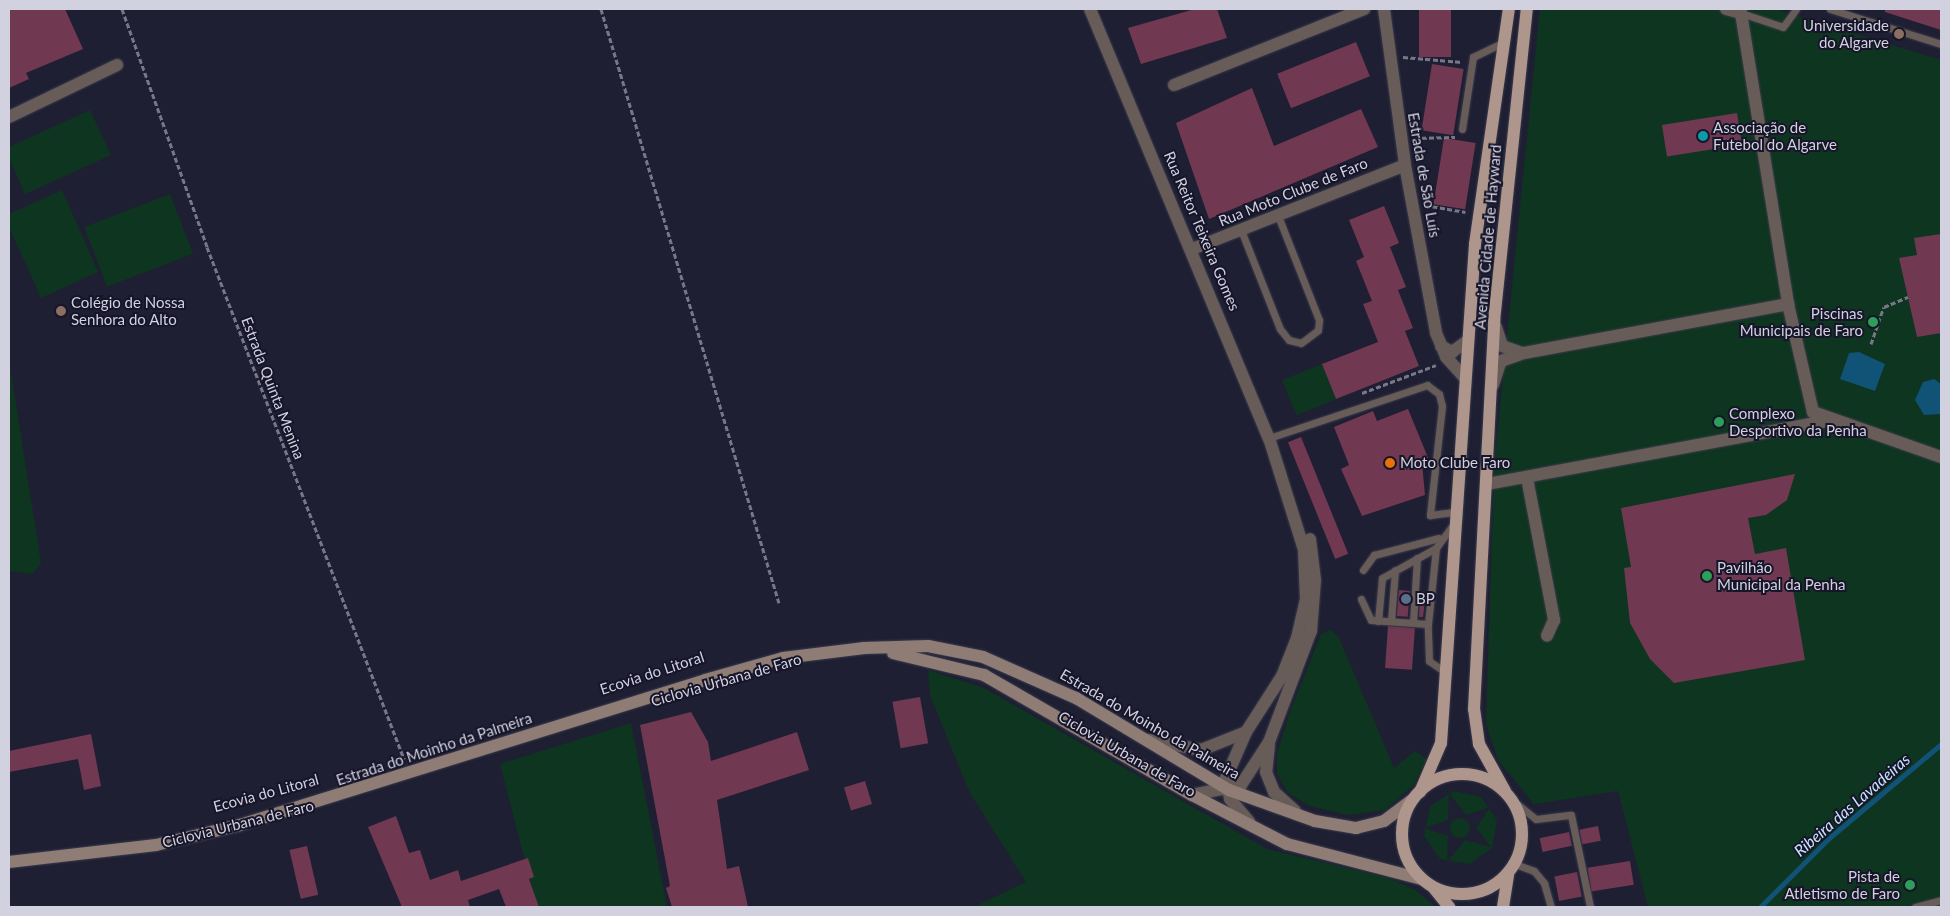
<!DOCTYPE html>
<html>
<head>
<meta charset="utf-8">
<style>
	body { margin:0 }
	#map { position:relative; width:1950px; height:916px; overflow:hidden; background:#1f1f33; font-family:Lato,sans-serif }
	div>[style] { position:absolute }
	[style*='--x'] { left:calc(var(--x)*1px); top:calc(var(--y)*1px); width:calc(var(--w)*1px); rotate:calc(var(--a)*1deg) }
	.green>* { inset:0; background:#0e351f; transform-origin:0 0 }
	.round { border-radius:50% }
	.water>* { inset:0; background:#115277 }
	.stream>* { height:5px; margin:-2.5px; padding:0 2.5px; transform-origin:2.5px; border-radius:2.5px; background:#115277 }
	.building>* { inset:0; background:#713851; transform-origin:0 0 }
	.path>* { height:3px; margin-top:-1.5px; transform-origin:0; background:repeating-linear-gradient(90deg,#778 0 5px,transparent 0 7.5px) }
	.roads { filter:drop-shadow(0 0 1px #3b3b4f) drop-shadow(0 0 1px #3b3b4f) }
	.service>* { height:7px; margin:-3.5px; padding:0 3.5px; transform-origin:3.5px; border-radius:3.5px; background:#675c57 }
	.minor>* { height:12px; margin:-6px; padding:0 6px; transform-origin:6px; border-radius:6px; background:#675c57 }
	.tertiary>* { height:12px; margin:-6px; padding:0 6px; transform-origin:6px; border-radius:6px; background:#675c57 }
	.secondary>* { height:12px; margin:-6px; padding:0 6px; transform-origin:6px; border-radius:6px; background:#8f7c75 }
	.primary>* { height:12px; margin:-6px; padding:0 6px; transform-origin:6px; border-radius:6px; background:#ae968c }
	.primary>.ring { margin:-6px; padding:0; box-sizing:content-box; background:none; border:12px solid #ae968c; border-radius:50% }
	.dots>* { width:14px; height:14px; translate:-50% -50%; box-sizing:border-box; border:2px solid #161529; border-radius:50% }
	span { translate:-50% -50%; white-space:nowrap; text-align:center; line-height:1.15; -webkit-text-stroke:4px #161529; paint-order:stroke }
	.poi-label { font-size:15px; color:#d1d1df }
	.right { translate:-100% -50%; text-align:right }
	.left { translate:0 -50%; text-align:left }
	.street-label { font-size:15px; color:#d1d1df }
	.water-label { font-size:16px; color:#c5e6fd; font-style:italic }
	.frame { position:absolute; inset:0; border:10px solid #d1d1df; pointer-events:none }
</style>
</head>
<body>
<div id="map">
	<div class="green">
		<i style="clip-path:polygon(1540px 9px,1775px 9px,1941px 60px,1941px 907px,1648px 907px,1618px 791px,1534px 804px,1498px 760px,1486px 724px,1494px 466px)"></i>
		<i style="clip-path:polygon(90px 110px,111px 155px,25px 194px,9px 158px,9px 147px)"></i>
		<i style="clip-path:polygon(62px 190px,98px 272px,41px 298px,9px 227px,9px 214px)"></i>
		<i style="left:170px;top:194px;width:64px;height:92px;rotate:69deg"></i>
		<i style="clip-path:polygon(9px 360px,41px 563px,32px 574px,9px 571px)"></i>
		<i style="left:1322px;top:364px;width:38px;height:43px;rotate:68deg"></i>
		<i style="clip-path:polygon(1331px 630px,1339px 638px,1394px 768px,1415px 751px,1427px 759px,1413px 786px,1385px 810px,1348px 815px,1310px 806px,1288px 793px,1277px 774px,1277px 753px,1291px 709px,1321px 634px)"></i>
		<i style="clip-path:polygon(928px 670px,984px 688px,1267px 849px,1389px 878px,1415px 890px,1436px 907px,974px 907px,1026px 882px,969px 791px,930px 695px)"></i>
		<i style="clip-path:polygon(631px 723px,667px 907px,537px 907px,500px 764px)"></i>
		<i style="clip-path:polygon(evenodd,1454px 791px,1481px 797px,1497px 820px,1492px 848px,1470px 864px,1440px 859px,1424px 836px,1430px 806px,1454px 791px,1449px 793px,1466px 815px,1490px 807px,1476px 828px,1491px 847px,1465px 840px,1447px 862px,1448px 836px,1424px 828px,1448px 820px,1449px 793px)"></i>
		<i class="round" style="left:1450px;top:818px;width:20px;height:20px"></i>
	</div>
	<div class="water">
		<i style="clip-path:polygon(1859px 352px,1885px 364px,1875px 391px,1840px 379px,1849px 353px)"></i>
		<i style="clip-path:polygon(1934px 379px,1941px 384px,1941px 414px,1924px 415px,1915px 400px,1923px 382px)"></i>
	</div>
	<div class="stream">
		<i style="--x:1760;--y:907;--w:98;--a:-45"></i>
		<i style="--x:1829;--y:838;--w:146;--a:-40"></i>
	</div>
	<div class="building">
		<i style="clip-path:polygon(9px 9px,65px 9px,83px 49px,26px 73px,29px 79px,9px 88px)"></i>
		<i style="clip-path:polygon(1195px 9px,1217px 9px,1227px 38px,1141px 64px,1128px 28px)"></i>
		<i style="left:1419px;top:9px;width:32px;height:48px"></i>
		<i style="clip-path:polygon(1885px 9px,1941px 9px,1941px 30px,1885px 12px)"></i>
		<i style="left:1356px;top:42px;width:37px;height:85px;rotate:68deg"></i>
		<i style="left:1432px;top:64px;width:32px;height:67px;rotate:9deg"></i>
		<i style="clip-path:polygon(1252px 88px,1274px 146px,1361px 109px,1378px 147px,1209px 219px,1176px 123px)"></i>
		<i style="left:1737px;top:113px;width:32px;height:76px;rotate:81deg"></i>
		<i style="left:1444px;top:138px;width:32px;height:67px;rotate:9deg"></i>
		<i style="clip-path:polygon(1384px 206px,1399px 243px,1390px 247px,1406px 287px,1398px 290px,1413px 328px,1405px 331px,1419px 366px,1336px 399px,1322px 364px,1378px 342px,1363px 304px,1372px 301px,1356px 261px,1364px 257px,1349px 220px)"></i>
		<i style="clip-path:polygon(1941px 234px,1941px 333px,1917px 337px,1899px 258px,1917px 255px,1914px 238px)"></i>
		<i style="clip-path:polygon(1408px 409px,1429px 460px,1422px 463px,1425px 495px,1362px 516px,1341px 469px,1349px 465px,1334px 427px,1373px 411px,1377px 421px)"></i>
		<i style="left:1301px;top:437px;width:126px;height:14px;rotate:68deg"></i>
		<i style="clip-path:polygon(1795px 474px,1787px 500px,1766px 515px,1748px 518px,1755px 554px,1786px 548px,1805px 660px,1674px 683px,1650px 659px,1630px 623px,1624px 568px,1631px 567px,1621px 508px)"></i>
		<i style="left:1399px;top:590px;width:11px;height:26px;rotate:5deg"></i>
		<i style="clip-path:polygon(1420px 591px,1426px 592px,1423px 617px,1419px 617px)"></i>
		<i style="left:1388px;top:626px;width:27px;height:42px;rotate:4deg"></i>
		<i style="left:920px;top:697px;width:47px;height:28px;rotate:80deg"></i>
		<i style="clip-path:polygon(691px 712px,708px 742px,711px 761px,797px 732px,809px 770px,717px 800px,727px 869px,739px 866px,748px 907px,672px 907px,666px 888px,670px 886px,640px 725px)"></i>
		<i style="clip-path:polygon(91px 734px,101px 786px,84px 790px,78px 759px,9px 772px,9px 751px)"></i>
		<i style="left:865px;top:781px;width:24px;height:22px;rotate:73deg"></i>
		<i style="clip-path:polygon(396px 816px,409px 853px,420px 850px,430px 880px,458px 870px,461px 881px,528px 858px,534px 877px,529px 879px,539px 907px,506px 907px,499px 889px,468px 900px,470px 907px,402px 907px,368px 827px)"></i>
		<i style="left:1598px;top:826px;width:15px;height:19px;rotate:79deg"></i>
		<i style="left:1569px;top:832px;width:14px;height:30px;rotate:78deg"></i>
		<i style="left:307px;top:846px;width:50px;height:18px;rotate:77deg"></i>
		<i style="left:1630px;top:861px;width:24px;height:43px;rotate:81deg"></i>
		<i style="left:1577px;top:872px;width:25px;height:23px;rotate:79deg"></i>
	</div>
	<div class="path">
		<i style="--x:122;--y:9;--w:253;--a:70.3"></i>
		<i style="--x:207;--y:247;--w:549;--a:68.95"></i>
		<i style="--x:601;--y:9;--w:620;--a:73.32"></i>
		<i style="--x:1403;--y:57;--w:59;--a:4.8"></i>
		<i style="--x:1414;--y:138;--w:41;--a:-1.4"></i>
		<i style="--x:1425;--y:205;--w:41;--a:9.9"></i>
		<i style="--x:1871;--y:344;--w:39;--a:-71"></i>
		<i style="--x:1884;--y:307;--w:26;--a:-23"></i>
		<i style="--x:1362;--y:393;--w:79;--a:-20.7"></i>
	</div>
	<div class="roads">
		<div class="service">
			<i style="--x:1830;--y:9;--w:116;--a:17.5"></i>
			<i style="--x:1741;--y:13;--w:44;--a:18.4"></i>
			<i style="--x:1783;--y:27;--w:22;--a:-54"></i>
			<i style="--x:1462;--y:129;--w:73;--a:-81.3"></i>
			<i style="--x:1473;--y:57;--w:34;--a:-26"></i>
			<i style="--x:1241;--y:230;--w:106;--a:68.5"></i>
			<i style="--x:1280;--y:329;--w:14;--a:51"></i>
			<i style="--x:1289;--y:340;--w:12;--a:14"></i>
			<i style="--x:1301;--y:343;--w:21;--a:-37"></i>
			<i style="--x:1318;--y:330;--w:10;--a:-84"></i>
			<i style="--x:1319;--y:320;--w:112;--a:-111.5"></i>
			<i style="--x:1269;--y:438;--w:167;--a:-18.5"></i>
			<i style="--x:1427;--y:385;--w:15;--a:37"></i>
			<i style="--x:1439;--y:394;--w:12;--a:76"></i>
			<i style="--x:1442;--y:406;--w:110;--a:96.3"></i>
			<i style="--x:1430;--y:515;--w:26;--a:-7"></i>
			<i style="--x:1363;--y:570;--w:19;--a:-54"></i>
			<i style="--x:1374;--y:555;--w:67;--a:-14.7"></i>
			<i style="--x:1361;--y:599;--w:23;--a:65"></i>
			<i style="--x:1371;--y:620;--w:57;--a:4"></i>
			<i style="--x:1378;--y:621;--w:43;--a:-84.7"></i>
			<i style="--x:1382;--y:578;--w:62;--a:-29.1"></i>
			<i style="--x:1391;--y:621;--w:51;--a:-85.5"></i>
			<i style="--x:1413;--y:623;--w:65;--a:-86.5"></i>
			<i style="--x:1445;--y:672;--w:19;--a:-145"></i>
			<i style="--x:1429;--y:661;--w:37;--a:-92"></i>
			<i style="--x:1428;--y:624;--w:76;--a:-84"></i>
			<i style="--x:1436;--y:548;--w:34;--a:-54"></i>
			<i style="--x:1511;--y:799;--w:32;--a:39"></i>
			<i style="--x:1536;--y:819;--w:35;--a:-7"></i>
			<i style="--x:1571;--y:815;--w:94;--a:78.3"></i>
			<i style="--x:1515;--y:864;--w:20;--a:20"></i>
			<i style="--x:1534;--y:871;--w:16;--a:50"></i>
			<i style="--x:1544;--y:883;--w:25;--a:74"></i>
			<i style="--x:1915;--y:907;--w:27;--a:-15"></i>
		</div>
		<div class="minor">
			<i style="--x:1726;--y:9;--w:16;--a:15"></i>
			<i style="--x:1741;--y:13;--w:295;--a:80.8"></i>
			<i style="--x:1174;--y:85;--w:205;--a:-21.8"></i>
			<i style="--x:9;--y:117;--w:120;--a:-25.7"></i>
			<i style="--x:1192;--y:249;--w:229;--a:-21.5"></i>
			<i style="--x:1496;--y:327;--w:20;--a:72"></i>
			<i style="--x:1502;--y:346;--w:21;--a:19"></i>
			<i style="--x:1493;--y:385;--w:25;--a:-72"></i>
			<i style="--x:1501;--y:361;--w:24;--a:-19"></i>
			<i style="--x:1524;--y:353;--w:269;--a:-10.5"></i>
			<i style="--x:1788;--y:304;--w:111;--a:77"></i>
			<i style="--x:1813;--y:412;--w:136;--a:19.4"></i>
			<i style="--x:1527;--y:478;--w:145;--a:79.2"></i>
			<i style="--x:1554;--y:620;--w:17;--a:114"></i>
			<i style="--x:1487;--y:484;--w:352;--a:-10.5"></i>
		</div>
		<div class="tertiary">
			<i style="--x:1090;--y:9;--w:465;--a:67.4"></i>
			<i style="--x:1269;--y:438;--w:117;--a:72.6"></i>
			<i style="--x:1304;--y:550;--w:49;--a:87.7"></i>
			<i style="--x:1306;--y:599;--w:40;--a:103"></i>
			<i style="--x:1297;--y:638;--w:41;--a:111.5"></i>
			<i style="--x:1282;--y:676;--w:67;--a:122.7"></i>
			<i style="--x:1246;--y:732;--w:48;--a:158.2"></i>
			<i style="--x:1201;--y:750;--w:52;--a:-168.9"></i>
			<i style="--x:1384;--y:9;--w:157;--a:82.3"></i>
			<i style="--x:1405;--y:165;--w:171;--a:79.5"></i>
			<i style="--x:1436;--y:333;--w:26;--a:67"></i>
			<i style="--x:1446;--y:357;--w:28;--a:48"></i>
			<i style="--x:1441;--y:346;--w:13;--a:29"></i>
			<i style="--x:1452;--y:352;--w:19;--a:-36"></i>
			<i style="--x:1246;--y:732;--w:50;--a:113.5"></i>
			<i style="--x:1226;--y:778;--w:21;--a:79"></i>
			<i style="--x:1230;--y:799;--w:30;--a:50"></i>
			<i style="--x:1269;--y:745;--w:27;--a:96"></i>
			<i style="--x:1266;--y:772;--w:22;--a:68"></i>
			<i style="--x:1274;--y:792;--w:28;--a:42"></i>
			<i style="--x:1192;--y:795;--w:50;--a:-11.5"></i>
			<i style="--x:1241;--y:785;--w:51;--a:-56.9"></i>
			<i style="--x:1269;--y:742;--w:119;--a:-69.3"></i>
			<i style="--x:1311;--y:631;--w:51;--a:-85.5"></i>
			<i style="--x:1315;--y:580;--w:41;--a:-97"></i>
		</div>
		<div class="secondary">
			<i style="--x:893;--y:653;--w:94;--a:13.6"></i>
			<i style="--x:984;--y:675;--w:240;--a:30"></i>
			<i style="--x:1192;--y:795;--w:107;--a:27.3"></i>
			<i style="--x:1287;--y:844;--w:138;--a:14.6"></i>
			<i style="--x:9;--y:862;--w:148;--a:-6.6"></i>
			<i style="--x:156;--y:845;--w:86;--a:-13.4"></i>
			<i style="--x:240;--y:825;--w:487;--a:-17.3"></i>
			<i style="--x:705;--y:680;--w:81;--a:-15.8"></i>
			<i style="--x:783;--y:658;--w:82;--a:-7"></i>
			<i style="--x:864;--y:648;--w:64;--a:-1.8"></i>
			<i style="--x:928;--y:646;--w:56;--a:11.3"></i>
			<i style="--x:983;--y:657;--w:102;--a:23.8"></i>
			<i style="--x:1076;--y:698;--w:179;--a:31"></i>
			<i style="--x:1229;--y:790;--w:91;--a:19.8"></i>
			<i style="--x:1315;--y:821;--w:42;--a:9.7"></i>
			<i style="--x:1356;--y:828;--w:29;--a:-14"></i>
			<i style="--x:1384;--y:821;--w:36;--a:-37"></i>
		</div>
		<div class="primary">
			<i class="ring" style="left:1402px;top:774px;width:108px;height:108px"></i>
			<i style="--x:1505;--y:791;--w:54;--a:-119"></i>
			<i style="--x:1479;--y:744;--w:35;--a:-98"></i>
			<i style="--x:1474;--y:709;--w:389;--a:-87"></i>
			<i style="--x:1494;--y:321;--w:314;--a:-84"></i>
			<i style="--x:1420;--y:792;--w:53;--a:-66.8"></i>
			<i style="--x:1441;--y:743;--w:500;--a:-86.1"></i>
			<i style="--x:1475;--y:244;--w:237;--a:-81.8"></i>
			<i style="--x:1433;--y:887;--w:26;--a:51"></i>
			<i style="--x:1503;--y:907;--w:33;--a:-81"></i>
		</div>
	</div>
	<div class="dots">
		<i style="left:1899px;top:34px;background:#8d6e63"></i>
		<i style="left:1703px;top:136px;background:#0f9aa8"></i>
		<i style="left:61px;top:311px;background:#8d6e63"></i>
		<i style="left:1873px;top:322px;background:#2e9e5b"></i>
		<i style="left:1719px;top:422px;background:#2e9e5b"></i>
		<i style="left:1390px;top:463px;background:#e8710a"></i>
		<i style="left:1707px;top:576px;background:#2e9e5b"></i>
		<i style="left:1406px;top:599px;background:#5c6f8a"></i>
		<i style="left:1910px;top:885px;background:#2e9e5b"></i>
	</div>
	<div class="poi-label">
		<span class="right" style="left:1889px;top:34px">Universidade<br>do Algarve</span>
		<span class="left" style="left:1713px;top:136px">Associação de<br>Futebol do Algarve</span>
		<span class="left" style="left:71px;top:311px">Colégio de Nossa<br>Senhora do Alto</span>
		<span class="right" style="left:1863px;top:322px">Piscinas<br>Municipais de Faro</span>
		<span class="left" style="left:1729px;top:422px">Complexo<br>Desportivo da Penha</span>
		<span class="left" style="left:1400px;top:463px">Moto Clube Faro</span>
		<span class="left" style="left:1717px;top:576px">Pavilhão<br>Municipal da Penha</span>
		<span class="left" style="left:1416px;top:599px">BP</span>
		<span class="right" style="left:1900px;top:885px">Pista de<br>Atletismo de Faro</span>
	</div>
	<div class="street-label">
		<span style="left:1424px;top:175px;rotate:80deg">Estrada de São Luís</span>
		<span style="left:1293px;top:192px;rotate:-22deg">Rua Moto Clube de Faro</span>
		<span style="left:1202px;top:231px;rotate:67deg">Rua Reitor Teixeira Gomes</span>
		<span style="left:1488px;top:237px;rotate:-85deg">Avenida Cidade de Hayward</span>
		<span style="left:273px;top:388px;rotate:69deg">Estrada Quinta Menina</span>
		<span style="left:652px;top:673px;rotate:-18deg">Ecovia do Litoral</span>
		<span style="left:726px;top:680px;rotate:-16deg">Ciclovia Urbana de Faro</span>
		<span style="left:1150px;top:724px;rotate:30deg">Estrada do Moinho da Palmeira</span>
		<span style="left:434px;top:749px;rotate:-18deg">Estrada do Moinho da Palmeira</span>
		<span style="left:1127px;top:754px;rotate:30deg">Ciclovia Urbana de Faro</span>
		<span style="left:266px;top:793px;rotate:-15deg">Ecovia do Litoral</span>
		<span style="left:238px;top:824px;rotate:-14deg">Ciclovia Urbana de Faro</span>
	</div>
	<div class="water-label">
		<span style="left:1852px;top:805px;rotate:-41deg">Ribeira das Lavadeiras</span>
	</div>
	<div class="frame"></div>
</div>
</body>
</html>
